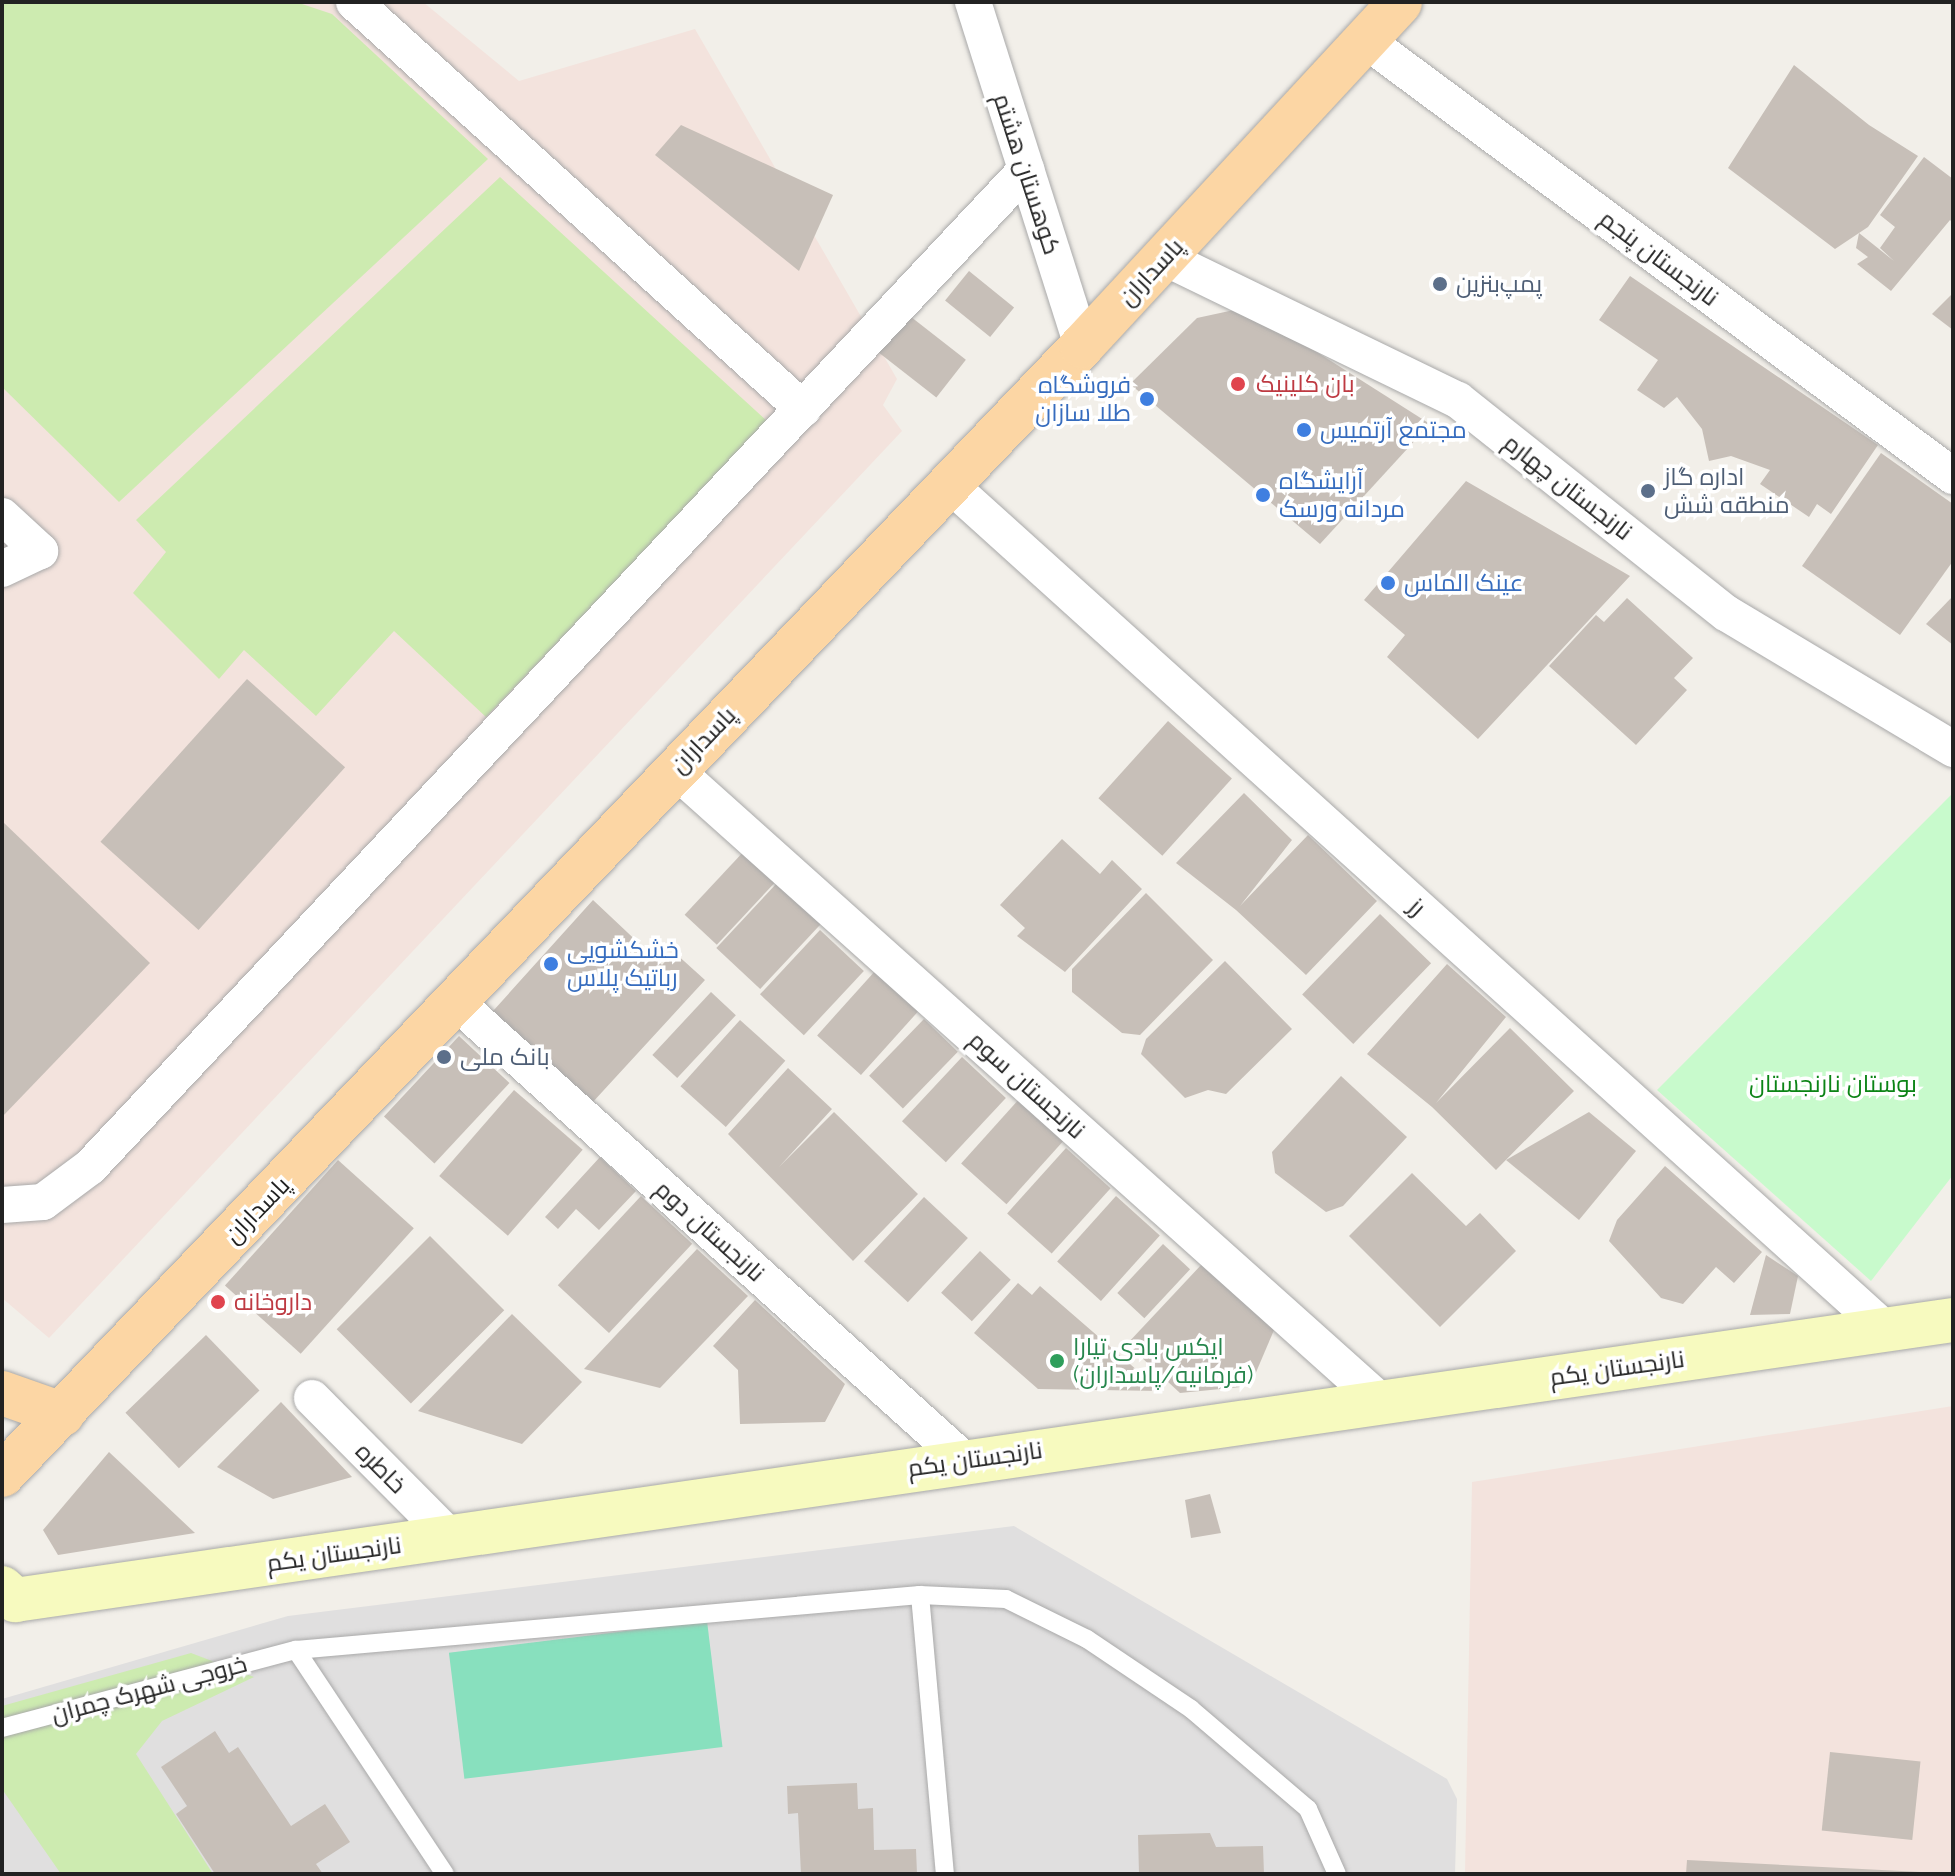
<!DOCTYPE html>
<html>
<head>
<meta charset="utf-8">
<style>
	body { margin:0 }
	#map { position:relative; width:1955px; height:1876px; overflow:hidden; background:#f2efe9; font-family:Raleway,Cairo,sans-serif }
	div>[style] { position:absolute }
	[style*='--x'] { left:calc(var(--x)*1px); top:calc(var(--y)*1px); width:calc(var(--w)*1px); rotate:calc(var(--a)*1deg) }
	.residential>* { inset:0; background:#e0dfdf }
	.military>* { inset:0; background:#f3e3dd }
	.grass>* { inset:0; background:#cdebb0 }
	.park>* { inset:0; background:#c8facc }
	.pitch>* { inset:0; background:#88e0be; transform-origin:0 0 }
	.building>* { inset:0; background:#c7bfb8; transform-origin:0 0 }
	.roads { filter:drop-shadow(0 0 2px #a9a9a9) drop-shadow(0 0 2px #a9a9a9) }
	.lane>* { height:18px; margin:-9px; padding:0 9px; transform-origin:9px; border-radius:9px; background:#fff }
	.street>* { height:36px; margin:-18px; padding:0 18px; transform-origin:18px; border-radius:18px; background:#fff }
	.secondary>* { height:44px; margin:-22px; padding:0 22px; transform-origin:22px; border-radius:22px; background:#f7fabf }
	.primary>* { height:44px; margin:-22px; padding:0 22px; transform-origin:22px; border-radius:22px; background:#fcd6a4 }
	.dots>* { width:22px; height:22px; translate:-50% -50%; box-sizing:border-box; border:4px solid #fff; border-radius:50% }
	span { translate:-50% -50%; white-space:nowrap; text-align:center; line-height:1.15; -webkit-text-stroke:7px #fff; paint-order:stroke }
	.street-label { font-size:24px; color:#222 }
	.service-label { font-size:24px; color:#4e5e75 }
	.left { translate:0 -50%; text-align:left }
	.health-label { font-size:24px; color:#be3a42 }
	.shop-label { font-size:24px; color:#366cbe }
	.right { translate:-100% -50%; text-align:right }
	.park-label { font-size:24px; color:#0c8416 }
	.leisure-label { font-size:24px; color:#27864d }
	.frame { position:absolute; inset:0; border:4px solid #222; pointer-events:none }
</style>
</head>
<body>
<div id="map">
	<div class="residential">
		<i style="clip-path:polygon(1014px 1526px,1447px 1779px,1457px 1799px,1455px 1874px,2px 1874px,2px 1699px,288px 1616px)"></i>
	</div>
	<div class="military">
		<i style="clip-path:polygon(2px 2px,423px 2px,519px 81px,695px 29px,897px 379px,883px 405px,902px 431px,49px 1338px,2px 1298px)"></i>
		<i style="clip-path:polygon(1953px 1406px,1953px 1874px,1465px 1874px,1472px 1482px)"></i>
	</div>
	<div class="grass">
		<i style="clip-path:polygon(2px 2px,296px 2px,332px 14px,488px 159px,119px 502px,2px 387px)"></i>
		<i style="clip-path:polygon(500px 177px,768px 422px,486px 717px,394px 631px,316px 716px,244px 650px,219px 679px,133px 593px,166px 552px,136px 520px)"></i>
		<i style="clip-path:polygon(191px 1653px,254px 1677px,162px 1721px,136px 1754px,213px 1874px,61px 1874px,2px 1789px,2px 1706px)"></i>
	</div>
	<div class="park">
		<i style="clip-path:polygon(1953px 793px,1953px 1175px,1871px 1281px,1657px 1090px)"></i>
	</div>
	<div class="pitch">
		<i style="left:707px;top:1621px;width:127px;height:260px;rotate:83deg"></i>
	</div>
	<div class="building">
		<i style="clip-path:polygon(1794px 65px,1869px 125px,1918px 156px,1868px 227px,1835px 249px,1728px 168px)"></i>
		<i style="clip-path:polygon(681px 125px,833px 195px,799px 271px,655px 155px)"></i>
		<i style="clip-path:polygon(1924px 157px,1953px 179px,1953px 223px,1950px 220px,1891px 291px,1857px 264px,1868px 257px,1856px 248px,1859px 233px,1894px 261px,1880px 248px,1895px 227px,1880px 215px)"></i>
		<i style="left:969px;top:271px;width:58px;height:38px;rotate:39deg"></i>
		<i style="clip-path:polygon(1630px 276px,1878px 445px,1831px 514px,1817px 504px,1809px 517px,1760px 484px,1770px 470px,1731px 456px,1709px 461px,1702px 429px,1677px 397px,1664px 408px,1637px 390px,1658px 360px,1599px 320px)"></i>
		<i style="clip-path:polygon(1953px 293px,1953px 330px,1932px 314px)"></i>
		<i style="clip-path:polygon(1234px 310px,1268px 321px,1430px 424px,1320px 544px,1130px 384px,1197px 318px)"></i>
		<i style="left:906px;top:313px;width:76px;height:48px;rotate:38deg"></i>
		<i style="clip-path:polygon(1881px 453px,1953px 504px,1953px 561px,1900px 635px,1802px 566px)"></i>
		<i style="clip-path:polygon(1466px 481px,1630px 576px,1478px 739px,1387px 657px,1405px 635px,1364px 600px)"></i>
		<i style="clip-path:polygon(1953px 596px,1953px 645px,1926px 624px)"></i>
		<i style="clip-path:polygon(1627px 598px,1693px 658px,1674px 678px,1687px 690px,1636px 745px,1549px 666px,1596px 615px,1604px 622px)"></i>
		<i style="left:247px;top:679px;width:132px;height:219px;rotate:42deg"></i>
		<i style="left:1168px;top:721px;width:86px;height:104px;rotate:42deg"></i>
		<i style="clip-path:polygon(1244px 793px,1292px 840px,1240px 906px,1308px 835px,1377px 901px,1306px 975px,1236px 910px,1176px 863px)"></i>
		<i style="clip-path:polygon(2px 821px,150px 963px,2px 1117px)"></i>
		<i style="clip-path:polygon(1062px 839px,1100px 874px,1112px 860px,1142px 889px,1065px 972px,1017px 936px,1025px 928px,1000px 905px)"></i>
		<i style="left:746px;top:849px;width:44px;height:90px;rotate:43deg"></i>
		<i style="left:777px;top:883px;width:60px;height:89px;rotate:43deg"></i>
		<i style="clip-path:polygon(1146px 893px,1213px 960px,1140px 1035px,1122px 1033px,1072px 992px,1072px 969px)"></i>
		<i style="clip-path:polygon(593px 900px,662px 965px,674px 952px,705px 980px,592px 1103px,493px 1011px)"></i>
		<i style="left:1380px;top:914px;width:71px;height:112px;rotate:44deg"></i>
		<i style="left:820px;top:930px;width:60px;height:88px;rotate:43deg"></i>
		<i style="clip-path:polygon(1225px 961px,1292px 1029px,1226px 1094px,1208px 1090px,1185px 1098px,1141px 1054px,1146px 1039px)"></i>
		<i style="clip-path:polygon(1447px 964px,1506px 1017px,1436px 1103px,1510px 1028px,1574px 1091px,1496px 1170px,1432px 1107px,1367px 1054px)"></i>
		<i style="left:876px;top:970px;width:59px;height:88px;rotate:42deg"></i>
		<i style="left:711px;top:992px;width:34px;height:86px;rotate:43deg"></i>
		<i style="left:924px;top:1019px;width:47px;height:79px;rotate:44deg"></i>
		<i style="left:740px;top:1020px;width:61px;height:89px;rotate:42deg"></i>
		<i style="left:459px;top:1036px;width:69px;height:110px;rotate:43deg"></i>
		<i style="left:962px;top:1057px;width:60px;height:88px;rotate:43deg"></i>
		<i style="clip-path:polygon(788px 1068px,832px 1109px,779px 1167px,834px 1112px,918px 1194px,853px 1261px,728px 1134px)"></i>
		<i style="clip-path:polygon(1341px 1076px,1407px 1137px,1343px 1206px,1326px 1212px,1275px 1173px,1272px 1152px)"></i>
		<i style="left:514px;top:1090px;width:91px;height:114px;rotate:41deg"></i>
		<i style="left:1020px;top:1098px;width:61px;height:88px;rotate:42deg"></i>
		<i style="clip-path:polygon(1589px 1112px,1636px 1151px,1579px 1220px,1506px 1160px)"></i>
		<i style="left:1066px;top:1148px;width:60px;height:88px;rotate:42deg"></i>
		<i style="clip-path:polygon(600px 1157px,636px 1191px,599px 1230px,576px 1209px,558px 1229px,545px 1217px)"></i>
		<i style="left:338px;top:1160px;width:102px;height:169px;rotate:42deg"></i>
		<i style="clip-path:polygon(1665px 1166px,1762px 1252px,1734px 1283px,1716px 1267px,1683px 1304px,1661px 1298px,1609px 1241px,1617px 1220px)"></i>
		<i style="clip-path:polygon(1412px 1173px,1466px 1226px,1480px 1213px,1516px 1251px,1440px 1327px,1349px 1236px)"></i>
		<i style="left:641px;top:1196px;width:70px;height:122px;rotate:43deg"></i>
		<i style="left:1116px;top:1196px;width:59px;height:88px;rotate:42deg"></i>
		<i style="left:924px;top:1197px;width:60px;height:88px;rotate:43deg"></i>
		<i style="left:430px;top:1236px;width:105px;height:132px;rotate:45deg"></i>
		<i style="left:1163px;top:1244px;width:37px;height:67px;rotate:43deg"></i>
		<i style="clip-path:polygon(697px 1249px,748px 1296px,660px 1388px,584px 1369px)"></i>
		<i style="left:980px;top:1251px;width:42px;height:57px;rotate:43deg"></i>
		<i style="clip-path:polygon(1766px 1255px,1798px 1276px,1790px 1314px,1750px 1315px)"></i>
		<i style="clip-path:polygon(1202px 1264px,1274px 1330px,1254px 1377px,1241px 1387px,1180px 1393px,1127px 1344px)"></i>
		<i style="clip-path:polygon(1018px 1283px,1032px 1295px,1040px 1286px,1161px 1391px,1038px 1389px,974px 1333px)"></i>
		<i style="clip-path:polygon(755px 1300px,845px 1384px,825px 1422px,740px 1424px,738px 1370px,713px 1346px)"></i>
		<i style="clip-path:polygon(512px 1314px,582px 1382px,522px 1444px,418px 1411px)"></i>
		<i style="left:206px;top:1335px;width:77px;height:112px;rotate:46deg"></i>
		<i style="clip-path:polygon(281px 1402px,352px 1477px,273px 1499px,217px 1467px)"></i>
		<i style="clip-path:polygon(109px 1452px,195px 1533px,58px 1555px,43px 1530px)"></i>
		<i style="clip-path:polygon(1210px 1494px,1221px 1533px,1191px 1538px,1185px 1500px)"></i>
		<i style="clip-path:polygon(215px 1731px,229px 1753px,238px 1747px,291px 1826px,325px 1804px,350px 1842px,316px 1864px,323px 1874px,215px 1874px,176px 1814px,187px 1806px,161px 1767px)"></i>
		<i style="left:1830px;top:1752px;width:91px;height:79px;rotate:6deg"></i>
		<i style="clip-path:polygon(857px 1783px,858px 1809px,873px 1808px,874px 1850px,916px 1849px,917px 1874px,801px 1874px,798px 1813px,788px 1814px,787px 1786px)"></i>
		<i style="clip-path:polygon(1210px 1833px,1216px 1847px,1263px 1846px,1264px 1874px,1139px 1874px,1138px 1835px)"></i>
		<i style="clip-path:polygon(1687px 1860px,1921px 1872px,1921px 1874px,1686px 1874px)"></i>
	</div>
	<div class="roads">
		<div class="lane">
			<i style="--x:920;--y:1595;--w:280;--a:84.9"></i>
			<i style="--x:296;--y:1650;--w:269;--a:56.4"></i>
			<i style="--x:2;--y:1728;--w:304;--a:-14.9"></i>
			<i style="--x:296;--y:1650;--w:626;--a:-5.04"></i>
			<i style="--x:920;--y:1595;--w:86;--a:2.7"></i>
			<i style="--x:1006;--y:1599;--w:90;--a:26.3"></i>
			<i style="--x:1087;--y:1639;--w:125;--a:33.9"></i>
			<i style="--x:1191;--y:1709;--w:154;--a:40.5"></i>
			<i style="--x:1308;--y:1809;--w:71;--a:66"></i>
		</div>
		<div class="street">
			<i style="--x:354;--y:2;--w:606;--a:42.19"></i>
			<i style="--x:973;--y:2;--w:361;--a:72.4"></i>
			<i style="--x:1365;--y:40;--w:732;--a:36.56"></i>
			<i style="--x:1165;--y:258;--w:326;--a:25.9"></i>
			<i style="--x:1458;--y:400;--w:342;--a:38.5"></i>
			<i style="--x:1726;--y:613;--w:265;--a:30.9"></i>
			<i style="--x:950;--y:485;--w:1260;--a:42.07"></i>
			<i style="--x:2;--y:516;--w:52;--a:42.6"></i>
			<i style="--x:40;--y:551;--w:42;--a:154.7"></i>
			<i style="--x:674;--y:769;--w:948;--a:41.83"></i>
			<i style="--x:456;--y:1002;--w:684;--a:42.04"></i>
			<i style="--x:2;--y:1205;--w:41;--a:-4.2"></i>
			<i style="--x:43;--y:1202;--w:59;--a:-36.7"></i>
			<i style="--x:90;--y:1167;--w:1368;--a:-46.81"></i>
			<i style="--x:312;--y:1398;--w:196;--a:45.2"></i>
		</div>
		<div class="secondary">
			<i style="--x:2;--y:1588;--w:18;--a:43"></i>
			<i style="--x:15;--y:1600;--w:1958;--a:-8.22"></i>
		</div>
		<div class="primary">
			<i style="--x:2;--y:1393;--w:64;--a:19.3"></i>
			<i style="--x:2;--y:1475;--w:1562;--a:-46.27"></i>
			<i style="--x:1082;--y:346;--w:468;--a:-47.2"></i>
		</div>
	</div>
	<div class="dots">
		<i style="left:1440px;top:284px;background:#5c6f8a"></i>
		<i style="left:1238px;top:384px;background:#e0444e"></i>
		<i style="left:1147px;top:399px;background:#3f7fe0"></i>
		<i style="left:1304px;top:430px;background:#3f7fe0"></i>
		<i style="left:1648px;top:491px;background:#5c6f8a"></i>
		<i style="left:1263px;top:495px;background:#3f7fe0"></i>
		<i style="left:1388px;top:583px;background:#3f7fe0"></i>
		<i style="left:551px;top:964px;background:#3f7fe0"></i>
		<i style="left:444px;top:1057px;background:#5c6f8a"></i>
		<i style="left:218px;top:1302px;background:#e0444e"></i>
		<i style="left:1057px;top:1361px;background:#2e9e5b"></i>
	</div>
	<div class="street-label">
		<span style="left:1027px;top:174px;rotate:72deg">کوهستان هشتم</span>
		<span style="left:1659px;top:258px;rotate:37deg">نارنجستان پنجم</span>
		<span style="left:1151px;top:272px;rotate:-47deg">پاسداران</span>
		<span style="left:1568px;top:487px;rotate:38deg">نارنجستان چهارم</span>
		<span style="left:703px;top:740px;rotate:-46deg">پاسداران</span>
		<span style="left:1417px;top:907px;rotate:42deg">رز</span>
		<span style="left:1027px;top:1085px;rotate:42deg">نارنجستان سوم</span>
		<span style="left:257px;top:1210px;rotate:-46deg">پاسداران</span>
		<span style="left:710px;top:1231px;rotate:42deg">نارنجستان دوم</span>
		<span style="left:1617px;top:1368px;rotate:-8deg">نارنجستان یکم</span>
		<span style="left:975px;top:1459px;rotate:-8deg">نارنجستان یکم</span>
		<span style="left:381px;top:1468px;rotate:45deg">خاطره</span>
		<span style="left:334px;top:1554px;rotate:-8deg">نارنجستان یکم</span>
		<span style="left:149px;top:1689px;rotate:-15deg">خروجی شهرک چمران</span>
	</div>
	<div class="service-label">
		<span class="left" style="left:1456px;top:284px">پمپ‌بنزین</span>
		<span class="left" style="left:1664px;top:491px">اداره گاز<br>منطقه شش</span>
		<span class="left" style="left:460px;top:1057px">بانک ملی</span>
	</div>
	<div class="health-label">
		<span class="left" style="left:1256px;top:384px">بان کلینیک</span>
		<span class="left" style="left:234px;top:1302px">داروخانه</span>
	</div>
	<div class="shop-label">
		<span class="right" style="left:1131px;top:399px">فروشگاه<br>طلا سازان</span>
		<span class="left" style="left:1320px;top:430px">مجتمع آرتمیس</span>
		<span class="left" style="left:1279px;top:495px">آرایشگاه<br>مردانه ورسک</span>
		<span class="left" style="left:1404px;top:583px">عینک الماس</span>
		<span class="left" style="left:567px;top:964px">خشکشویی<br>رباتیک پلاس</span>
	</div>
	<div class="park-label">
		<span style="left:1833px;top:1084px">بوستان نارنجستان</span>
	</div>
	<div class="leisure-label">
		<span class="left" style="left:1073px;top:1361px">ایکس بادی تیارا<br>(فرمانیه/پاسداران)</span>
	</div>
	<div class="frame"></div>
</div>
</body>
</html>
